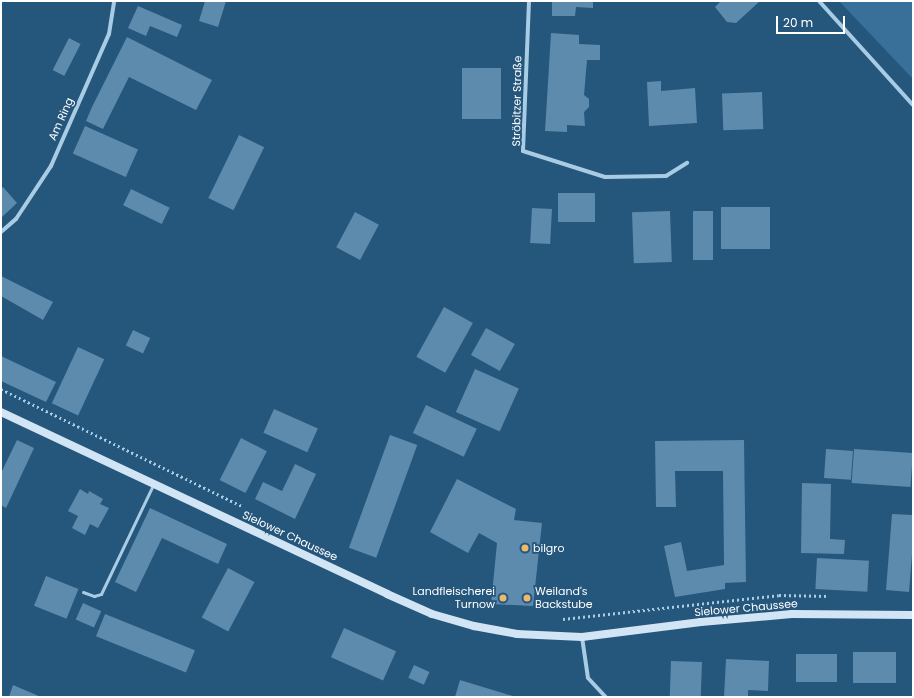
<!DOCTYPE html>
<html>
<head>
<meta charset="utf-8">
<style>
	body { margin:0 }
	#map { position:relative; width:914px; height:698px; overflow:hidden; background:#25567c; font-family:Poppins,sans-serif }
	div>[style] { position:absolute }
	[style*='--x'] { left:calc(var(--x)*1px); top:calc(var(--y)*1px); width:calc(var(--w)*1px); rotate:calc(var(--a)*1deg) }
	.green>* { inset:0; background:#38709a }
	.building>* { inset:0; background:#5d8bad; transform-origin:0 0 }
	.path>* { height:2.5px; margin-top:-1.25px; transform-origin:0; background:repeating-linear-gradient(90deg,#a9cce5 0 2px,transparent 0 5px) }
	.service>* { height:3px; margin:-1.5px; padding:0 1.5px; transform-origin:1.5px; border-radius:1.5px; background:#a9cce5 }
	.minor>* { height:4px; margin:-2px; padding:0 2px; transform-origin:2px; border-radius:2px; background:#a9cce5 }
	.secondary>* { height:8px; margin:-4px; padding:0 4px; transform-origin:4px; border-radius:4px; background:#d2e5f5 }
	.dots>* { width:11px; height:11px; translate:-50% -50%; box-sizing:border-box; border:2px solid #25567c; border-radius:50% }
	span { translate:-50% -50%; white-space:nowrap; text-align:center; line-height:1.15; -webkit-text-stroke:3.5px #25567c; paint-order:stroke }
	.street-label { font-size:11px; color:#fff }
	.poi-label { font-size:11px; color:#fff }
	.left { translate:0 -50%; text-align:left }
	.right { translate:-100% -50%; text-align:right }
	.frame { position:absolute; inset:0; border:2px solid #fff; pointer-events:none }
	.scale { position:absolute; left:776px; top:16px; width:69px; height:18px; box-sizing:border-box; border:2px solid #fff; border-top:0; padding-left:5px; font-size:12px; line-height:14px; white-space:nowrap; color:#fff; -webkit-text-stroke:3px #25567c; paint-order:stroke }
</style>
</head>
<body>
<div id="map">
	<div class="green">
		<i style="clip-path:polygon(839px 1px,913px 1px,913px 79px)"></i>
	</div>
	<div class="building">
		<i style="clip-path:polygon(205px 1px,226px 1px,218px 27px,199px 21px)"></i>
		<i style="clip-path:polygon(552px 1px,593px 1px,593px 8px,576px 7px,575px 16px,552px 16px)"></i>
		<i style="clip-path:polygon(721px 1px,760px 1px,736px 23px,727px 22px,715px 7px)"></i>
		<i style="clip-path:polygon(138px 6px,182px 25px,177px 37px,150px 26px,146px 36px,128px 28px)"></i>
		<i style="clip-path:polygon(551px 33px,579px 35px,579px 44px,600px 45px,600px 60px,587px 60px,584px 95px,589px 99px,589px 107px,584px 112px,585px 126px,567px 125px,567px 132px,545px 131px)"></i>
		<i style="clip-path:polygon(127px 37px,212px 80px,196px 110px,129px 77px,103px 129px,86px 121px,92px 107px,100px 111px,92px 107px)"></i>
		<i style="left:69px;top:38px;width:13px;height:36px;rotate:27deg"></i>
		<i style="left:462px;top:68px;width:39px;height:51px"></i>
		<i style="clip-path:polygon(661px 81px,661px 91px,695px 88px,697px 123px,649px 126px,647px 82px)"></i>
		<i style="left:762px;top:92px;width:37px;height:40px;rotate:88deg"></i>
		<i style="left:85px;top:126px;width:58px;height:30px;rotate:24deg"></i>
		<i style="left:239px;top:135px;width:28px;height:70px;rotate:26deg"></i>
		<i style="clip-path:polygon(3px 187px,17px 203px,1px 218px,1px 189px)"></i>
		<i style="left:131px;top:189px;width:43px;height:18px;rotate:26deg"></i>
		<i style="left:595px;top:193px;width:29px;height:37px;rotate:90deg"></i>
		<i style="left:770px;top:207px;width:42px;height:49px;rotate:90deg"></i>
		<i style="left:532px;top:208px;width:20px;height:35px;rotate:3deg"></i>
		<i style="left:670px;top:211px;width:51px;height:38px;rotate:88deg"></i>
		<i style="left:693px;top:211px;width:20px;height:49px"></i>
		<i style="left:355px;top:212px;width:27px;height:40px;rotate:28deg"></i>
		<i style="clip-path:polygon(1px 276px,53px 302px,43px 320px,1px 296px)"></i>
		<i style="left:444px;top:307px;width:33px;height:57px;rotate:29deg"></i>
		<i style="left:486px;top:328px;width:33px;height:31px;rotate:29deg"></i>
		<i style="left:133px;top:330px;width:19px;height:17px;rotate:25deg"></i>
		<i style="left:78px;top:347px;width:29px;height:62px;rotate:25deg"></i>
		<i style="clip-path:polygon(1px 356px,56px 382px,46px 402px,1px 381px)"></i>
		<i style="left:475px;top:369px;width:48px;height:47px;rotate:24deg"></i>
		<i style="left:426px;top:405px;width:56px;height:31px;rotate:25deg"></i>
		<i style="left:274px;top:409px;width:48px;height:26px;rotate:24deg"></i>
		<i style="left:390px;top:435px;width:29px;height:120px;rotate:20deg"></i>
		<i style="left:241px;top:438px;width:29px;height:47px;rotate:27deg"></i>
		<i style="clip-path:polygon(17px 440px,34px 448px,6px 508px,1px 505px,1px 473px)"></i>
		<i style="clip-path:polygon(744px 440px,746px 582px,725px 583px,725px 589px,675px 597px,664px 546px,681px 542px,687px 571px,724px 565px,723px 471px,675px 471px,676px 507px,656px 507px,655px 441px)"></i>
		<i style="left:826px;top:449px;width:27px;height:29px;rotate:4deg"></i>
		<i style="left:854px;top:449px;width:59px;height:34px;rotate:4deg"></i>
		<i style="clip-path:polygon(295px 464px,316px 474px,295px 519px,255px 499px,263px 482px,282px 491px)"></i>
		<i style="clip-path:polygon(457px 479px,516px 509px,514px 520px,542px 523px,533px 606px,491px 604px,497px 543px,479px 533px,468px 553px,430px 532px)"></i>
		<i style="clip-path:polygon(802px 483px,831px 484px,830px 539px,845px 540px,844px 554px,801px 553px)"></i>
		<i style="clip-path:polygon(80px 489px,88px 494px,89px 491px,103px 499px,100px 504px,109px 508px,98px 528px,90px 524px,85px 535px,72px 528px,78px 516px,68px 511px)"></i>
		<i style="clip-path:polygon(150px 508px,227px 544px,218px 564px,162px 538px,136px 592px,115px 582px)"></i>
		<i style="clip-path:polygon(892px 514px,913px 515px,913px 542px,909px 592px,886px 590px)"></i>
		<i style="left:817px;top:558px;width:52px;height:31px;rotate:3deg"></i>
		<i style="left:228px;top:568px;width:30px;height:56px;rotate:28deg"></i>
		<i style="left:46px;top:576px;width:35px;height:32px;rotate:22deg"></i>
		<i style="left:83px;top:603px;width:20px;height:18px;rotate:24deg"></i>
		<i style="left:105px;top:614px;width:97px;height:24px;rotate:22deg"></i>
		<i style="left:344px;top:628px;width:57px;height:32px;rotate:24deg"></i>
		<i style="left:853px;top:652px;width:43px;height:31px"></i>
		<i style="left:796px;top:654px;width:41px;height:28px"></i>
		<i style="clip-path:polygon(726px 659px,769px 661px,768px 691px,748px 690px,748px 697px,724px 697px)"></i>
		<i style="left:671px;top:661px;width:31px;height:36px;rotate:2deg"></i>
		<i style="left:414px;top:665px;width:17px;height:14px;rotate:24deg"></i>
		<i style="clip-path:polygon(460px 680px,516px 697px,455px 697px)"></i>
		<i style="clip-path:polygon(13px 685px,41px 697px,9px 697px)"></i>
	</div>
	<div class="path">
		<i style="--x:1;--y:389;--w:268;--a:25.9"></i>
		<i style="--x:563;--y:619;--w:217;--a:-6.3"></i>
		<i style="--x:779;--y:595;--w:50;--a:1.1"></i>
	</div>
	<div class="service">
		<i style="--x:83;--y:592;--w:12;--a:20"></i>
		<i style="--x:94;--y:596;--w:7;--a:-16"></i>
		<i style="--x:101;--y:594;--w:121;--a:-64.5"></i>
	</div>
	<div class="minor">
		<i style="--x:529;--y:1;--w:150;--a:92.3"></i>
		<i style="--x:523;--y:151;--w:86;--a:17.6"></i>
		<i style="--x:605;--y:177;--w:61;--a:-0.9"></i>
		<i style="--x:666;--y:176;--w:25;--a:-32"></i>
		<i style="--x:819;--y:1;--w:140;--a:47.9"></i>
		<i style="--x:1;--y:232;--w:20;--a:-41"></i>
		<i style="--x:16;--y:219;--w:64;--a:-56.6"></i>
		<i style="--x:51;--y:166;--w:144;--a:-66.3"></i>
		<i style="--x:109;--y:34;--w:33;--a:-81"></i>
		<i style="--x:582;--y:637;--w:41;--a:81.7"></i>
		<i style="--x:588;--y:678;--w:26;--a:47"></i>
	</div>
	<div class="secondary">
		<i style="--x:1;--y:412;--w:427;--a:25.2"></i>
		<i style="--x:387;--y:594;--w:49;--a:24"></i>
		<i style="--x:432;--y:614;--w:44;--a:15.9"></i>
		<i style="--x:474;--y:626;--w:44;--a:10.5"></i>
		<i style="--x:517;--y:634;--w:65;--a:2.6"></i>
		<i style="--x:582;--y:637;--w:120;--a:-7.2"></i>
		<i style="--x:701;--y:622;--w:91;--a:-5"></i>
		<i style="--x:792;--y:614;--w:121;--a:0.5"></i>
	</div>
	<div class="dots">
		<i style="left:525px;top:548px;background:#efb96d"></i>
		<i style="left:503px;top:598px;background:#efb96d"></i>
		<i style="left:527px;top:598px;background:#efb96d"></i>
	</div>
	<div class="street-label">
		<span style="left:517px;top:101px;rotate:-89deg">Ströbitzer Straße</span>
		<span style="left:61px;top:119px;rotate:-66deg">Am Ring</span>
		<span style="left:290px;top:536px;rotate:25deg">Sielower Chaussee</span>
		<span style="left:746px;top:608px;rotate:-5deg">Sielower Chaussee</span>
	</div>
	<div class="poi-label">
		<span class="left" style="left:533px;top:548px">bilgro</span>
		<span class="right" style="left:495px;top:598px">Landfleischerei<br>Turnow</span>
		<span class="left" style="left:535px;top:598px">Weiland's<br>Backstube</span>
	</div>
	<div class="frame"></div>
	<div class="scale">20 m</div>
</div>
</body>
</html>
